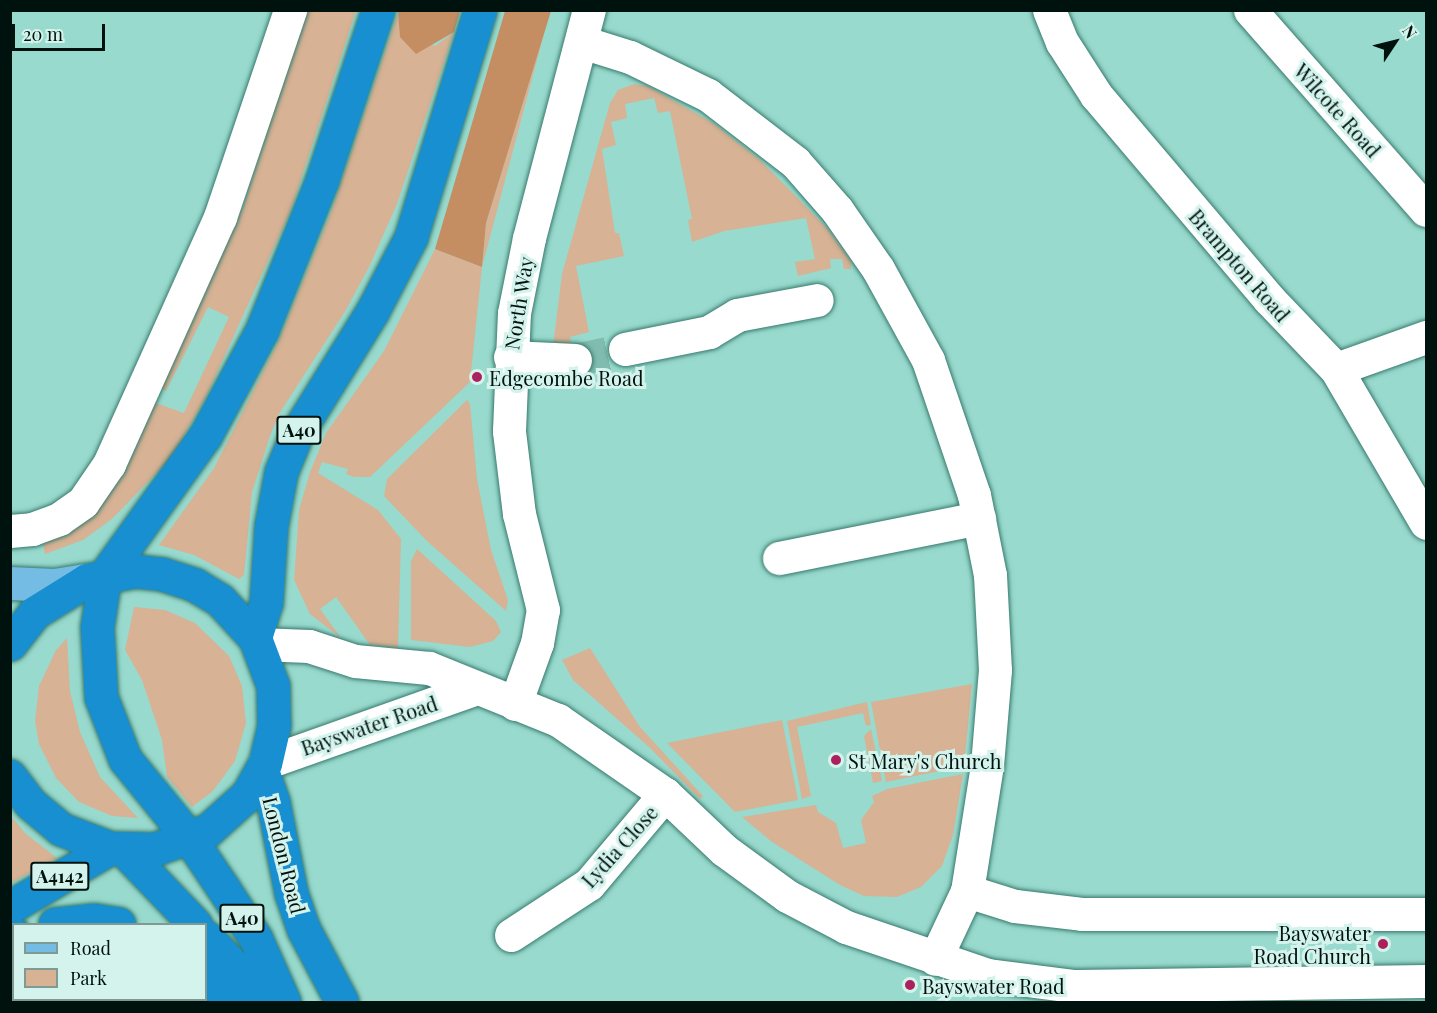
<!DOCTYPE html>
<html>
<head>
<meta charset="utf-8">
<style>
	body { margin:0 }
	#map { position:relative; width:1437px; height:1013px; overflow:hidden; background:#98dacd; font-family:"Playfair Display",serif }
	div>[style] { position:absolute }
	[style*='--x'] { left:calc(var(--x)*1px); top:calc(var(--y)*1px); width:calc(var(--w)*1px); rotate:calc(var(--a)*1deg) }
	.green>* { inset:0; background:#d7b294 }
	.forest>* { inset:0; background:#c48e62 }
	.minor-tunnel>* { height:33px; margin-top:-16.5px; transform-origin:0; background:repeating-linear-gradient(90deg,#81bcb0 0 33px,transparent 0 49px) }
	.roads { filter:drop-shadow(0 0 2px #387a6e) drop-shadow(0 0 2px #387a6e) }
	.minor>* { height:33px; margin:-16.5px; padding:0 16.5px; transform-origin:16.5px; border-radius:16.5px; background:#fff }
	.major>* { height:33px; margin:-16.5px; padding:0 16.5px; transform-origin:16.5px; border-radius:16.5px; background:#74bce3 }
	.highway>* { height:33px; margin:-16.5px; padding:0 16.5px; transform-origin:16.5px; border-radius:16.5px; background:#178fd0 }
	.dots>* { width:16px; height:16px; translate:-50% -50%; box-sizing:border-box; border:3px solid #d3f3ec; border-radius:50% }
	span { translate:-50% -50%; white-space:nowrap; text-align:center; line-height:1.15; -webkit-text-stroke:6px #d3f3ec; paint-order:stroke }
	.shield-label span { padding:2px 4px; background:#d3f3ec; border:2px solid; border-radius:4px; -webkit-text-stroke-width:0 }
	.shield-label { font-size:18px; color:#00120e; font-weight:700 }
	.street-label { font-size:20px; color:#00120e }
	.poi-label { font-size:20px; color:#00120e }
	.left { translate:0 -50%; text-align:left }
	.right { translate:-100% -50%; text-align:right }
	.frame { position:absolute; inset:0; border:12px solid #00120e; pointer-events:none }
	.legend { position:absolute; left:12px; top:923px; width:195px; height:78px; box-sizing:border-box; background:#d3f3ec; border:2px solid #7f9993; margin:0; padding:8px 10px; list-style:none; font-size:18px; color:#00120e }
	.legend li { display:flex; align-items:center; gap:12px; height:30px }
	.legend b { width:30px; border:2px solid #7f9993 }
	.north { position:absolute; left:1365px; top:12px; width:60px; height:60px; -webkit-text-stroke:4px #d3f3ec; paint-order:stroke; rotate:55deg; font-size:16px; font-weight:700; line-height:24px; text-align:center; color:#00120e }
	.north::after { content:''; display:block; margin:auto; width:21px; height:27px; background:#00120e; clip-path:polygon(50% 0,100% 100%,50% 72%,0 100%) }
	.scale { position:absolute; left:12px; top:24px; width:93px; height:27px; box-sizing:border-box; border:3px solid #00120e; border-top:0; padding-left:8px; font-size:18px; line-height:21px; white-space:nowrap; color:#00120e; -webkit-text-stroke:4px #d3f3ec; paint-order:stroke }
</style>
</head>
<body>
<div id="map">
	<div class="green">
		<i style="clip-path:polygon(306px 11px,356px 11px,291px 210px,206px 397px,171px 458px,112px 519px,83px 540px,45px 554px,42px 541px,153px 402px,184px 413px,229px 317px,208px 307px,166px 391px,160px 388px,243px 207px)"></i>
		<i style="clip-path:polygon(398px 13px,401px 37px,435px 46px,454px 32px,397px 204px,370px 265px,346px 310px,279px 414px,270px 436px,252px 492px,244px 575px,239px 579px,194px 555px,159px 545px,214px 468px,279px 340px,331px 212px)"></i>
		<i style="clip-path:polygon(545px 30px,482px 267px,470px 382px,370px 477px,354px 477px,346px 474px,348px 469px,322px 462px,318px 473px,378px 510px,401px 539px,398px 648px,370px 645px,336px 597px,320px 609px,341px 638px,310px 614px,294px 580px,299px 510px,310px 472px,326px 433px,384px 351px,435px 249px,482px 267px,486px 223px)"></i>
		<i style="clip-path:polygon(634px 84px,648px 86px,713px 123px,760px 160px,827px 228px,851px 261px,851px 269px,844px 269px,842px 259px,830px 259px,831px 268px,798px 276px,795px 262px,815px 259px,806px 218px,724px 231px,692px 242px,688px 220px,692px 219px,670px 111px,658px 113px,654px 98px,625px 104px,627px 118px,611px 122px,616px 145px,602px 149px,615px 233px,619px 233px,624px 256px,576px 266px,589px 332px,570px 337px,572px 348px,553px 346px,562px 274px,610px 103px,618px 90px)"></i>
		<i style="clip-path:polygon(467px 400px,470px 404px,477px 479px,491px 550px,508px 600px,506px 611px,427px 541px,384px 496px,387px 479px)"></i>
		<i style="clip-path:polygon(417px 549px,496px 621px,501px 632px,493px 641px,470px 647px,411px 640px,411px 561px)"></i>
		<i style="clip-path:polygon(134px 607px,165px 610px,195px 623px,229px 656px,242px 686px,246px 723px,235px 761px,213px 791px,192px 807px,167px 777px,162px 740px,142px 680px,125px 650px)"></i>
		<i style="clip-path:polygon(67px 638px,70px 691px,80px 732px,100px 777px,138px 818px,112px 816px,79px 802px,56px 778px,39px 744px,35px 721px,39px 686px,56px 650px)"></i>
		<i style="clip-path:polygon(590px 648px,640px 727px,703px 796px,700px 799px,649px 747px,573px 680px,562px 660px)"></i>
		<i style="clip-path:polygon(972px 684px,964px 766px,886px 782px,871px 702px)"></i>
		<i style="clip-path:polygon(867px 702px,871px 725px,866px 726px,863px 713px,797px 727px,811px 796px,802px 799px,787px 721px)"></i>
		<i style="clip-path:polygon(782px 720px,798px 800px,735px 812px,667px 743px)"></i>
		<i style="clip-path:polygon(871px 729px,882px 781px,873px 783px,864px 736px)"></i>
		<i style="clip-path:polygon(963px 774px,953px 835px,942px 866px,921px 887px,897px 897px,864px 896px,840px 885px,772px 842px,742px 817px,816px 805px,818px 812px,836px 823px,843px 848px,866px 843px,861px 820px,874px 802px,872px 796px,887px 789px)"></i>
		<i style="clip-path:polygon(10px 815px,25px 833px,57px 858px,11px 883px)"></i>
	</div>
	<div class="forest">
		<i style="clip-path:polygon(398px 11px,460px 10px,460px 11px,454px 32px,416px 54px,400px 37px)"></i>
		<i style="clip-path:polygon(505px 11px,551px 11px,486px 223px,482px 267px,435px 249px)"></i>
	</div>
	<div class="minor-tunnel">
		<i style="--x:575;--y:360;--w:51;--a:-12.4"></i>
	</div>
	<div class="roads">
		<div class="minor">
			<i style="--x:1049;--y:10;--w:35;--a:68"></i>
			<i style="--x:1062;--y:42;--w:63;--a:57.3"></i>
			<i style="--x:1096;--y:95;--w:267;--a:49.7"></i>
			<i style="--x:1269;--y:299;--w:97;--a:46.3"></i>
			<i style="--x:1336;--y:369;--w:178;--a:59.7"></i>
			<i style="--x:1250;--y:10;--w:266;--a:48.7"></i>
			<i style="--x:582;--y:42;--w:50;--a:17.4"></i>
			<i style="--x:630;--y:57;--w:87;--a:26"></i>
			<i style="--x:708;--y:95;--w:110;--a:37.6"></i>
			<i style="--x:795;--y:162;--w:64;--a:48.8"></i>
			<i style="--x:837;--y:210;--w:72;--a:55.2"></i>
			<i style="--x:878;--y:269;--w:104;--a:61.2"></i>
			<i style="--x:928;--y:360;--w:143;--a:71.2"></i>
			<i style="--x:974;--y:495;--w:82;--a:78.7"></i>
			<i style="--x:990;--y:575;--w:95;--a:87"></i>
			<i style="--x:995;--y:670;--w:95;--a:94.8"></i>
			<i style="--x:987;--y:765;--w:128;--a:99"></i>
			<i style="--x:967;--y:891;--w:75;--a:115.2"></i>
			<i style="--x:625;--y:349;--w:86;--a:-11.4"></i>
			<i style="--x:709;--y:332;--w:33;--a:-31"></i>
			<i style="--x:737;--y:315;--w:81;--a:-10.6"></i>
			<i style="--x:510;--y:357;--w:65;--a:2.6"></i>
			<i style="--x:1336;--y:369;--w:96;--a:-19.6"></i>
			<i style="--x:10;--y:531;--w:22;--a:-5"></i>
			<i style="--x:32;--y:529;--w:29;--a:-20"></i>
			<i style="--x:59;--y:519;--w:29;--a:-35"></i>
			<i style="--x:83;--y:502;--w:46;--a:-55.6"></i>
			<i style="--x:109;--y:464;--w:271;--a:-65.8"></i>
			<i style="--x:220;--y:217;--w:219;--a:-71.3"></i>
			<i style="--x:779;--y:558;--w:204;--a:-11.3"></i>
			<i style="--x:258;--y:644;--w:51;--a:2.2"></i>
			<i style="--x:309;--y:646;--w:48;--a:18.1"></i>
			<i style="--x:355;--y:661;--w:74;--a:5.4"></i>
			<i style="--x:429;--y:668;--w:139;--a:22"></i>
			<i style="--x:558;--y:720;--w:130;--a:34.7"></i>
			<i style="--x:665;--y:794;--w:81;--a:43.5"></i>
			<i style="--x:724;--y:850;--w:78;--a:36.1"></i>
			<i style="--x:787;--y:896;--w:67;--a:27.7"></i>
			<i style="--x:846;--y:927;--w:150;--a:18.7"></i>
			<i style="--x:988;--y:975;--w:87;--a:7.3"></i>
			<i style="--x:1074;--y:986;--w:352;--a:-0.8"></i>
			<i style="--x:515;--y:704;--w:65;--a:-70.2"></i>
			<i style="--x:537;--y:643;--w:34;--a:-80"></i>
			<i style="--x:543;--y:610;--w:99;--a:-104"></i>
			<i style="--x:519;--y:514;--w:84;--a:-96.9"></i>
			<i style="--x:509;--y:431;--w:118;--a:-87.6"></i>
			<i style="--x:514;--y:313;--w:76;--a:-78.7"></i>
			<i style="--x:529;--y:238;--w:236;--a:-75.3"></i>
			<i style="--x:265;--y:763;--w:222;--a:-19.5"></i>
			<i style="--x:967;--y:891;--w:50;--a:17.4"></i>
			<i style="--x:1015;--y:906;--w:67;--a:6.8"></i>
			<i style="--x:1082;--y:914;--w:344;--a:0"></i>
			<i style="--x:511;--y:935;--w:93;--a:-33.2"></i>
			<i style="--x:589;--y:884;--w:118;--a:-49.8"></i>
		</div>
		<div class="major">
			<i style="--x:10;--y:583;--w:44;--a:2.6"></i>
			<i style="--x:54;--y:585;--w:33;--a:-9"></i>
		</div>
		<div class="highway">
			<i style="--x:255;--y:638;--w:37;--a:-73"></i>
			<i style="--x:266;--y:603;--w:77;--a:-86.3"></i>
			<i style="--x:271;--y:526;--w:55;--a:-79.5"></i>
			<i style="--x:281;--y:472;--w:42;--a:-67.7"></i>
			<i style="--x:297;--y:433;--w:142;--a:-58.2"></i>
			<i style="--x:372;--y:312;--w:85;--a:-62.5"></i>
			<i style="--x:411;--y:237;--w:237;--a:-73.1"></i>
			<i style="--x:10;--y:644;--w:39;--a:-52"></i>
			<i style="--x:34;--y:613;--w:62;--a:-31.9"></i>
			<i style="--x:87;--y:580;--w:49;--a:-10.6"></i>
			<i style="--x:135;--y:571;--w:27;--a:6"></i>
			<i style="--x:162;--y:574;--w:35;--a:18"></i>
			<i style="--x:195;--y:585;--w:29;--a:31"></i>
			<i style="--x:220;--y:600;--w:52;--a:47.4"></i>
			<i style="--x:255;--y:638;--w:51;--a:69.4"></i>
			<i style="--x:273;--y:686;--w:39;--a:89"></i>
			<i style="--x:274;--y:725;--w:39;--a:103"></i>
			<i style="--x:265;--y:763;--w:37;--a:119"></i>
			<i style="--x:247;--y:795;--w:52;--a:138.1"></i>
			<i style="--x:208;--y:830;--w:56;--a:160.3"></i>
			<i style="--x:155;--y:849;--w:45;--a:-178.7"></i>
			<i style="--x:110;--y:848;--w:53;--a:-158.8"></i>
			<i style="--x:61;--y:829;--w:40;--a:-140"></i>
			<i style="--x:30;--y:803;--w:34;--a:-127"></i>
			<i style="--x:262;--y:770;--w:34;--a:71"></i>
			<i style="--x:273;--y:802;--w:93;--a:78.8"></i>
			<i style="--x:291;--y:893;--w:39;--a:71"></i>
			<i style="--x:304;--y:930;--w:81;--a:62.2"></i>
			<i style="--x:124;--y:850;--w:103;--a:46.2"></i>
			<i style="--x:10;--y:907;--w:116;--a:-30.5"></i>
			<i style="--x:55;--y:924;--w:39;--a:-6"></i>
			<i style="--x:94;--y:920;--w:25;--a:9"></i>
			<i style="--x:10;--y:935;--w:4;--a:-14"></i>
			<i style="--x:206;--y:937;--w:90;--a:46.4"></i>
			<i style="--x:206;--y:975;--w:35;--a:50"></i>
			<i style="--x:284;--y:1002;--w:69;--a:-114"></i>
			<i style="--x:256;--y:939;--w:61;--a:-122.9"></i>
			<i style="--x:223;--y:888;--w:59;--a:-124"></i>
			<i style="--x:190;--y:839;--w:103;--a:-129.1"></i>
			<i style="--x:125;--y:759;--w:66;--a:-111.2"></i>
			<i style="--x:101;--y:697;--w:70;--a:-93.3"></i>
			<i style="--x:97;--y:627;--w:53;--a:-81.3"></i>
			<i style="--x:105;--y:575;--w:171;--a:-54.3"></i>
			<i style="--x:205;--y:436;--w:120;--a:-61.7"></i>
			<i style="--x:262;--y:330;--w:162;--a:-68.2"></i>
			<i style="--x:322;--y:180;--w:179;--a:-71.8"></i>
		</div>
	</div>
	<div class="dots">
		<i style="left:477px;top:377px;background:#ad205e"></i>
		<i style="left:836px;top:760px;background:#ad205e"></i>
		<i style="left:1383px;top:944px;background:#ad205e"></i>
		<i style="left:910px;top:985px;background:#ad205e"></i>
	</div>
	<div class="shield-label">
		<span style="left:299px;top:430px">A40</span>
		<span style="left:60px;top:876px">A4142</span>
		<span style="left:242px;top:918px">A40</span>
	</div>
	<div class="street-label">
		<span style="left:1338px;top:110px;rotate:48deg">Wilcote Road</span>
		<span style="left:1240px;top:265px;rotate:49deg">Brampton Road</span>
		<span style="left:518px;top:303px;rotate:-81deg">North Way</span>
		<span style="left:369px;top:725px;rotate:-19deg">Bayswater Road</span>
		<span style="left:619px;top:846px;rotate:-48deg">Lydia Close</span>
		<span style="left:285px;top:855px;rotate:76deg">London Road</span>
	</div>
	<div class="poi-label">
		<span class="left" style="left:489px;top:377px">Edgecombe Road</span>
		<span class="left" style="left:848px;top:760px">St Mary's Church</span>
		<span class="right" style="left:1371px;top:944px">Bayswater<br>Road Church</span>
		<span class="left" style="left:922px;top:985px">Bayswater Road</span>
	</div>
	<div class="frame"></div>
	<ul class="legend">
	<li><b style="height:8px;background:#74bce3"></b>Road</li>
	<li><b style="height:16px;background:#d7b294"></b>Park</li>
	</ul>
	<div class="north">N</div>
	<div class="scale">20 m</div>
</div>
</body>
</html>
